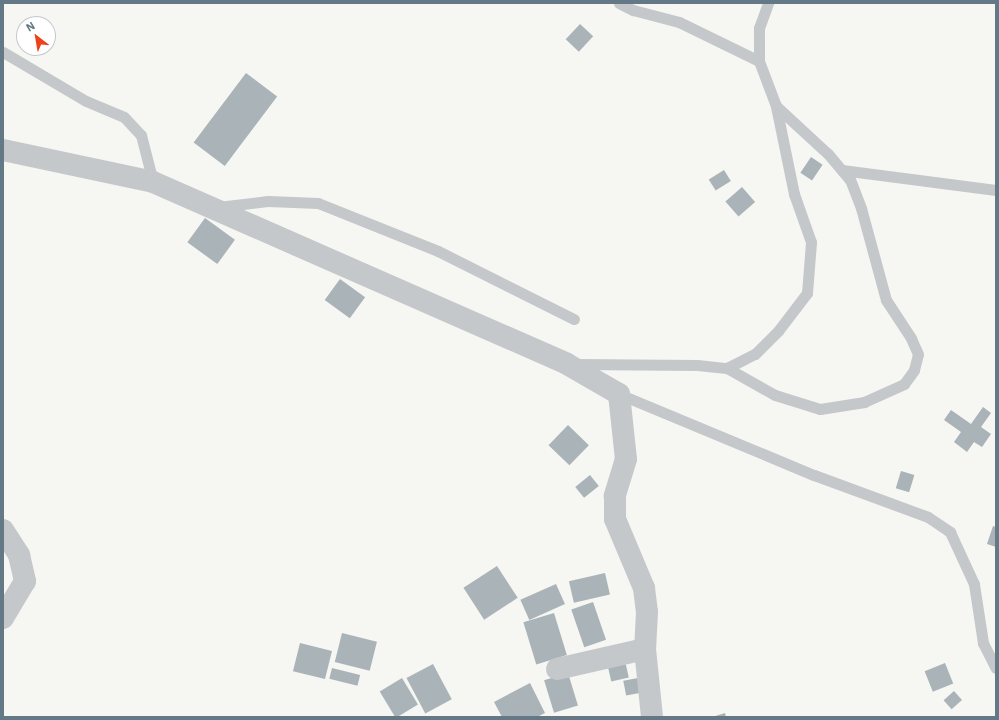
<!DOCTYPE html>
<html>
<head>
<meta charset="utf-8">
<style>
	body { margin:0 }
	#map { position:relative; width:999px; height:720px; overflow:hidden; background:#f6f6f3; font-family:"IBM Plex Sans",sans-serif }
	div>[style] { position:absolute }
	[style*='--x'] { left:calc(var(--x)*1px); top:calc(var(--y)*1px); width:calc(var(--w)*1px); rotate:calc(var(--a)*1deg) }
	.building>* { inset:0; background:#aab3b8; transform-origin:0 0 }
	.lane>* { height:11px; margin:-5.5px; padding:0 5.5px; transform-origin:5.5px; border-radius:5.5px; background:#c4c8cb }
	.street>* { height:22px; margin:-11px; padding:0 11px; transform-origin:11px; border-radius:11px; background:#c4c8cb }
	span { translate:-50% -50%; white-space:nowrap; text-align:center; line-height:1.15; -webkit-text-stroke:4px #fff; paint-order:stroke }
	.frame { position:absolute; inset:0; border:4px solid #647885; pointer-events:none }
	.north { position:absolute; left:16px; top:16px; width:40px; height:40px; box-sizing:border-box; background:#fff; border:1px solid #c1c9ce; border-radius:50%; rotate:329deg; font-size:11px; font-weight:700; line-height:16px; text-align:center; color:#647885 }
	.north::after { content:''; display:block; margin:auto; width:14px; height:18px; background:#ec431d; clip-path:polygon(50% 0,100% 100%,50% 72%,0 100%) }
</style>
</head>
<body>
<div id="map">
	<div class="building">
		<i style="left:580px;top:24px;width:18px;height:21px;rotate:43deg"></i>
		<i style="left:246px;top:73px;width:39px;height:87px;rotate:37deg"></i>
		<i style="left:811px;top:157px;width:14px;height:19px;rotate:34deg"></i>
		<i style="left:724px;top:170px;width:13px;height:18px;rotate:58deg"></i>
		<i style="left:742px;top:187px;width:20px;height:22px;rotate:49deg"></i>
		<i style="left:205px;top:218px;width:37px;height:30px;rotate:36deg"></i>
		<i style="left:340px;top:279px;width:31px;height:26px;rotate:36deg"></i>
		<i style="clip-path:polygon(983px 407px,991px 413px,981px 427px,991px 434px,982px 447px,974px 442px,967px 452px,954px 442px,961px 432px,944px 420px,951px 410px,971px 424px)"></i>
		<i style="left:568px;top:425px;width:29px;height:28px;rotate:44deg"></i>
		<i style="left:901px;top:471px;width:14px;height:18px;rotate:17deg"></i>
		<i style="left:590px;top:475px;width:14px;height:19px;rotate:51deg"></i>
		<i style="clip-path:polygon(993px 526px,996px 527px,996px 547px,987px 544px)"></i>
		<i style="left:497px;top:566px;width:38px;height:40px;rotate:57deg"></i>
		<i style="left:605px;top:573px;width:22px;height:37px;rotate:77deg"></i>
		<i style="left:556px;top:584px;width:22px;height:39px;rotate:66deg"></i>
		<i style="left:593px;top:602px;width:40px;height:23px;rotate:71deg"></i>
		<i style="left:554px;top:613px;width:44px;height:32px;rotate:73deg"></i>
		<i style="left:342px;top:633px;width:36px;height:30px;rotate:14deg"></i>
		<i style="left:300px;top:643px;width:33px;height:29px;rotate:14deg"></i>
		<i style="left:625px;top:661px;width:17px;height:18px;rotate:77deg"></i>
		<i style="left:945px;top:663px;width:22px;height:22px;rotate:68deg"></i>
		<i style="left:433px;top:664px;width:40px;height:30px;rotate:62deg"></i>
		<i style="left:332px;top:668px;width:29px;height:11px;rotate:14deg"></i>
		<i style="left:568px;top:673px;width:34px;height:25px;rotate:73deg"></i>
		<i style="left:402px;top:678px;width:31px;height:26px;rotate:59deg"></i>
		<i style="left:638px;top:678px;width:15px;height:15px;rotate:79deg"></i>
		<i style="clip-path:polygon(530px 683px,545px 713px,537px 717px,502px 717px,494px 702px)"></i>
		<i style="left:954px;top:691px;width:12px;height:14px;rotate:48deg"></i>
		<i style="clip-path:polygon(725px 713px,726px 717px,712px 717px)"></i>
	</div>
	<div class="lane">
		<i style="--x:619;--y:3;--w:16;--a:27"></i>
		<i style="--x:633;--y:10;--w:48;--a:14.6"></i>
		<i style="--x:679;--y:22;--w:89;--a:26"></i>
		<i style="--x:3;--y:52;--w:96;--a:30.6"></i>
		<i style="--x:86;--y:101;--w:41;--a:22.8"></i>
		<i style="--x:124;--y:117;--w:25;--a:47"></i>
		<i style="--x:141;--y:135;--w:49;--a:75.7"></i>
		<i style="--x:842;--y:170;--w:155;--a:7.4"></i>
		<i style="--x:218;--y:207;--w:50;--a:-6.8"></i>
		<i style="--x:268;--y:201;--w:50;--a:2.3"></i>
		<i style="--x:318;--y:203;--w:129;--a:21.8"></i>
		<i style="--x:438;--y:251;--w:152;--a:26.6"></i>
		<i style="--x:575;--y:364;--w:122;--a:0.5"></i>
		<i style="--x:697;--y:365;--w:30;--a:6"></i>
		<i style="--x:727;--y:368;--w:55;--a:29.4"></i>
		<i style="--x:775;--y:395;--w:47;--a:17.3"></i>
		<i style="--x:820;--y:409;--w:45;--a:-9"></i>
		<i style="--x:864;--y:402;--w:44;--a:-24.2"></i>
		<i style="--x:904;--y:384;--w:17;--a:-54"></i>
		<i style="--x:914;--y:370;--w:16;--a:-76"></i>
		<i style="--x:918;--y:354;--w:17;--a:-114"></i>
		<i style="--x:911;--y:338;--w:45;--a:-123.3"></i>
		<i style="--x:886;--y:300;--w:95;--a:-105.2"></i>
		<i style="--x:861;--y:208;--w:30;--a:-111"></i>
		<i style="--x:850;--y:180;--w:34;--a:-130"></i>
		<i style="--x:828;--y:154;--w:71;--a:-137.3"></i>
		<i style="--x:776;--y:106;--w:48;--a:-110.7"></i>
		<i style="--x:759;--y:61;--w:33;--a:-90"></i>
		<i style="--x:759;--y:28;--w:27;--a:-70"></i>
		<i style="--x:727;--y:368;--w:31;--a:-27"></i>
		<i style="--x:755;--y:354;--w:33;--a:-45"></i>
		<i style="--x:778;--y:331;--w:48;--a:-52.7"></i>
		<i style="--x:807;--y:293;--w:51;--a:-85.5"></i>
		<i style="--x:811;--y:242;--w:51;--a:-109.5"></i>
		<i style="--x:794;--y:194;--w:90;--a:-101.6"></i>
		<i style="--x:619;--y:394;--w:211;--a:22.6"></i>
		<i style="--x:814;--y:475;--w:121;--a:20.2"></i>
		<i style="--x:928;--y:517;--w:27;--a:34"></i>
		<i style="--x:950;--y:532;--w:57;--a:65.2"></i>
		<i style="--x:974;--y:584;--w:60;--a:81.3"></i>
		<i style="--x:983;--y:643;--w:28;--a:63"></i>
	</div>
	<div class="street">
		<i style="--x:3;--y:150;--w:153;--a:12"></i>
		<i style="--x:153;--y:182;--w:452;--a:23.7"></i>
		<i style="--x:567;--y:364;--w:60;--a:30"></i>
		<i style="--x:619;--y:394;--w:65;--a:83.9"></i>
		<i style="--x:626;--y:459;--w:39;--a:107"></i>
		<i style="--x:615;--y:496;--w:23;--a:90"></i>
		<i style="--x:615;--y:519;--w:75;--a:67.2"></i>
		<i style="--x:644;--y:588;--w:24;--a:83"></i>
		<i style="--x:647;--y:612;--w:37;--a:93"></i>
		<i style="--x:645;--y:649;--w:68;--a:84.1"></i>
		<i style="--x:3;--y:530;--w:30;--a:57"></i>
		<i style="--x:19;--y:555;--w:27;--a:77"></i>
		<i style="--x:25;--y:581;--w:43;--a:120.7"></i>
		<i style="--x:557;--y:669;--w:90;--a:-12.8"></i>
	</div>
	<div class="frame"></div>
	<div class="north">N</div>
</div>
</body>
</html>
